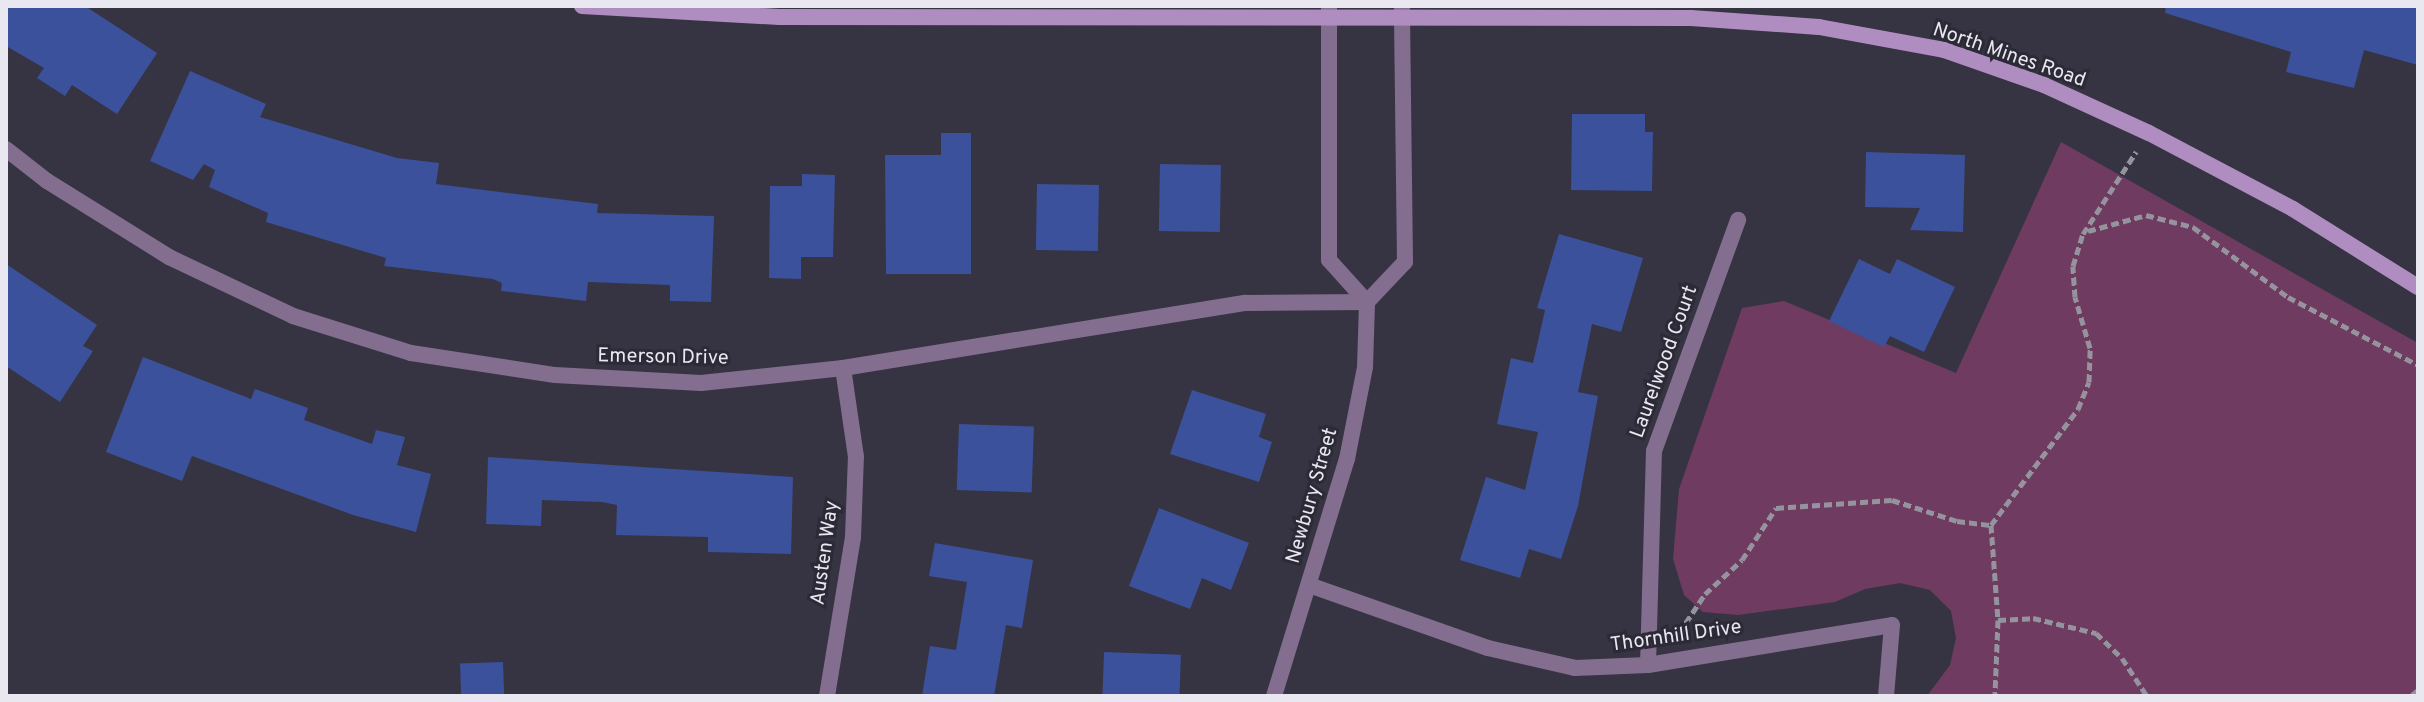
<!DOCTYPE html>
<html>
<head>
<meta charset="utf-8">
<style>
	body { margin:0 }
	#map { position:relative; width:2424px; height:702px; overflow:hidden; background:#363442; font-family:Overpass,sans-serif }
	div>[style] { position:absolute }
	[style*='--x'] { left:calc(var(--x)*1px); top:calc(var(--y)*1px); width:calc(var(--w)*1px); rotate:calc(var(--a)*1deg) }
	.green>* { inset:0; background:#6f3b61 }
	.building>* { inset:0; background:#3b519b; transform-origin:0 0 }
	.path>* { height:5px; margin-top:-2.5px; transform-origin:0; background:repeating-linear-gradient(90deg,#95939e 0 8px,transparent 0 12px) }
	.minor>* { height:16px; margin:-8px; padding:0 8px; transform-origin:8px; border-radius:8px; background:#846e8f }
	.secondary>* { height:16px; margin:-8px; padding:0 8px; transform-origin:8px; border-radius:8px; background:#b08dc0 }
	span { translate:-50% -50%; white-space:nowrap; text-align:center; line-height:1.15; -webkit-text-stroke:6px #2c2a37; paint-order:stroke }
	.street-label { font-size:20px; color:#e9e7f0 }
	.frame { position:absolute; inset:0; border:8px solid #e9e7f0; pointer-events:none }
</style>
</head>
<body>
<div id="map">
	<div class="green">
		<i style="clip-path:polygon(2061px 142px,2418px 343px,2418px 696px,1927px 696px,1950px 665px,1956px 638px,1951px 611px,1930px 590px,1900px 583px,1865px 589px,1835px 602px,1738px 615px,1703px 612px,1684px 595px,1673px 559px,1679px 489px,1742px 308px,1784px 301px,1956px 373px)"></i>
	</div>
	<div class="building">
		<i style="clip-path:polygon(6px 6px,85px 6px,157px 53px,117px 114px,72px 85px,65px 96px,37px 78px,44px 68px,6px 46px)"></i>
		<i style="clip-path:polygon(2166px 6px,2418px 6px,2418px 65px,2364px 50px,2354px 88px,2286px 72px,2291px 52px,2165px 13px)"></i>
		<i style="clip-path:polygon(190px 71px,266px 104px,260px 117px,397px 158px,439px 163px,436px 184px,598px 204px,597px 213px,714px 216px,711px 302px,670px 301px,670px 285px,588px 282px,586px 301px,501px 291px,502px 283px,493px 279px,384px 266px,386px 258px,266px 222px,268px 213px,209px 187px,215px 170px,204px 164px,193px 180px,150px 161px)"></i>
		<i style="clip-path:polygon(1572px 114px,1645px 114px,1645px 132px,1653px 132px,1652px 191px,1571px 190px)"></i>
		<i style="clip-path:polygon(941px 133px,971px 133px,971px 274px,886px 274px,885px 155px,941px 155px)"></i>
		<i style="clip-path:polygon(1866px 152px,1965px 155px,1963px 232px,1910px 230px,1920px 208px,1865px 207px)"></i>
		<i style="left:1160px;top:164px;width:61px;height:67px;rotate:1deg"></i>
		<i style="clip-path:polygon(802px 174px,835px 175px,833px 257px,801px 257px,801px 279px,769px 278px,770px 186px,802px 186px)"></i>
		<i style="left:1037px;top:184px;width:62px;height:66px;rotate:1deg"></i>
		<i style="clip-path:polygon(1559px 234px,1643px 258px,1621px 332px,1592px 324px,1578px 392px,1598px 396px,1578px 506px,1561px 559px,1529px 549px,1520px 578px,1460px 560px,1486px 477px,1525px 490px,1538px 432px,1497px 424px,1511px 358px,1533px 363px,1545px 310px,1537px 308px)"></i>
		<i style="clip-path:polygon(1859px 259px,1890px 274px,1897px 259px,1955px 287px,1924px 352px,1890px 336px,1884px 347px,1829px 321px)"></i>
		<i style="clip-path:polygon(6px 264px,97px 325px,83px 346px,93px 351px,60px 402px,6px 366px)"></i>
		<i style="clip-path:polygon(143px 357px,251px 399px,255px 389px,308px 408px,304px 420px,372px 444px,376px 430px,405px 437px,397px 465px,431px 474px,416px 532px,353px 515px,192px 456px,182px 481px,106px 452px)"></i>
		<i style="clip-path:polygon(1192px 390px,1266px 414px,1259px 437px,1272px 442px,1259px 482px,1170px 454px)"></i>
		<i style="left:959px;top:424px;width:75px;height:66px;rotate:2deg"></i>
		<i style="clip-path:polygon(488px 457px,793px 477px,791px 554px,708px 552px,708px 537px,616px 535px,617px 505px,602px 502px,542px 500px,541px 526px,486px 524px)"></i>
		<i style="clip-path:polygon(1159px 508px,1249px 543px,1231px 590px,1202px 578px,1190px 609px,1129px 586px)"></i>
		<i style="clip-path:polygon(935px 543px,1033px 560px,1022px 628px,1006px 625px,994px 696px,922px 696px,930px 646px,956px 650px,967px 582px,929px 576px)"></i>
		<i style="left:1104px;top:652px;width:77px;height:44px;rotate:2deg"></i>
		<i style="left:503px;top:662px;width:34px;height:43px;rotate:88deg"></i>
	</div>
	<div class="path">
		<i style="--x:2088;--y:231;--w:60;--a:-15.4"></i>
		<i style="--x:2146;--y:215;--w:49;--a:14.3"></i>
		<i style="--x:2193;--y:227;--w:118;--a:36.4"></i>
		<i style="--x:2288;--y:297;--w:147;--a:27.6"></i>
		<i style="--x:1991;--y:525;--w:145;--a:-53.1"></i>
		<i style="--x:2078;--y:409;--w:29;--a:-68"></i>
		<i style="--x:2089;--y:382;--w:34;--a:-88"></i>
		<i style="--x:2090;--y:348;--w:53;--a:-106.4"></i>
		<i style="--x:2075;--y:297;--w:31;--a:-94"></i>
		<i style="--x:2073;--y:266;--w:34;--a:-73"></i>
		<i style="--x:2083;--y:234;--w:98;--a:-57.1"></i>
		<i style="--x:1998;--y:620;--w:35;--a:-3"></i>
		<i style="--x:2033;--y:618;--w:65;--a:13.4"></i>
		<i style="--x:2096;--y:633;--w:36;--a:44"></i>
		<i style="--x:2122;--y:658;--w:45;--a:56.7"></i>
		<i style="--x:1679;--y:633;--w:47;--a:-56.3"></i>
		<i style="--x:1705;--y:594;--w:50;--a:-42.6"></i>
		<i style="--x:1742;--y:560;--w:62;--a:-56.8"></i>
		<i style="--x:1776;--y:508;--w:116;--a:-3.9"></i>
		<i style="--x:1892;--y:500;--w:68;--a:17.9"></i>
		<i style="--x:1957;--y:521;--w:34;--a:7"></i>
		<i style="--x:1991;--y:525;--w:95;--a:85.8"></i>
		<i style="--x:1998;--y:620;--w:76;--a:92.3"></i>
		<i style="--x:2411;--y:696;--w:9;--a:-41"></i>
	</div>
	<div class="minor">
		<i style="--x:1329;--y:6;--w:254;--a:90"></i>
		<i style="--x:1329;--y:260;--w:57;--a:47.9"></i>
		<i style="--x:6;--y:149;--w:52;--a:38"></i>
		<i style="--x:47;--y:181;--w:144;--a:31.9"></i>
		<i style="--x:169;--y:257;--w:137;--a:25.4"></i>
		<i style="--x:293;--y:316;--w:124;--a:17.4"></i>
		<i style="--x:411;--y:353;--w:146;--a:8.7"></i>
		<i style="--x:555;--y:375;--w:146;--a:3.1"></i>
		<i style="--x:701;--y:383;--w:143;--a:-6"></i>
		<i style="--x:843;--y:368;--w:408;--a:-9.2"></i>
		<i style="--x:1246;--y:303;--w:121;--a:-0.5"></i>
		<i style="--x:1309;--y:585;--w:190;--a:19.4"></i>
		<i style="--x:1488;--y:648;--w:89;--a:12.9"></i>
		<i style="--x:1575;--y:668;--w:73;--a:-2.4"></i>
		<i style="--x:1648;--y:665;--w:247;--a:-9.3"></i>
		<i style="--x:1892;--y:625;--w:71;--a:94.8"></i>
		<i style="--x:1648;--y:665;--w:214;--a:-88.4"></i>
		<i style="--x:1654;--y:451;--w:246;--a:-70"></i>
		<i style="--x:827;--y:696;--w:161;--a:-80.7"></i>
		<i style="--x:853;--y:537;--w:80;--a:-87.9"></i>
		<i style="--x:856;--y:457;--w:90;--a:-98.3"></i>
		<i style="--x:1274;--y:696;--w:248;--a:-72.9"></i>
		<i style="--x:1347;--y:459;--w:94;--a:-78.9"></i>
		<i style="--x:1365;--y:367;--w:65;--a:-88.2"></i>
		<i style="--x:1367;--y:302;--w:55;--a:-46.5"></i>
		<i style="--x:1405;--y:262;--w:256;--a:-90.7"></i>
	</div>
	<div class="secondary">
		<i style="--x:582;--y:6;--w:198;--a:3.2"></i>
		<i style="--x:780;--y:17;--w:911;--a:0.06"></i>
		<i style="--x:1691;--y:18;--w:128;--a:4"></i>
		<i style="--x:1819;--y:27;--w:127;--a:10.4"></i>
		<i style="--x:1944;--y:50;--w:106;--a:19.3"></i>
		<i style="--x:2044;--y:85;--w:115;--a:24.6"></i>
		<i style="--x:2149;--y:133;--w:163;--a:27.8"></i>
		<i style="--x:2293;--y:209;--w:147;--a:32"></i>
	</div>
	<div class="street-label">
		<span style="left:2009px;top:56px;rotate:19deg">North Mines Road</span>
		<span style="left:663px;top:358px;rotate:1deg">Emerson Drive</span>
		<span style="left:1665px;top:362px;rotate:-70deg">Laurelwood Court</span>
		<span style="left:1313px;top:496px;rotate:-74deg">Newbury Street</span>
		<span style="left:826px;top:553px;rotate:-82deg">Austen Way</span>
		<span style="left:1676px;top:637px;rotate:-8deg">Thornhill Drive</span>
	</div>
	<div class="frame"></div>
</div>
</body>
</html>
